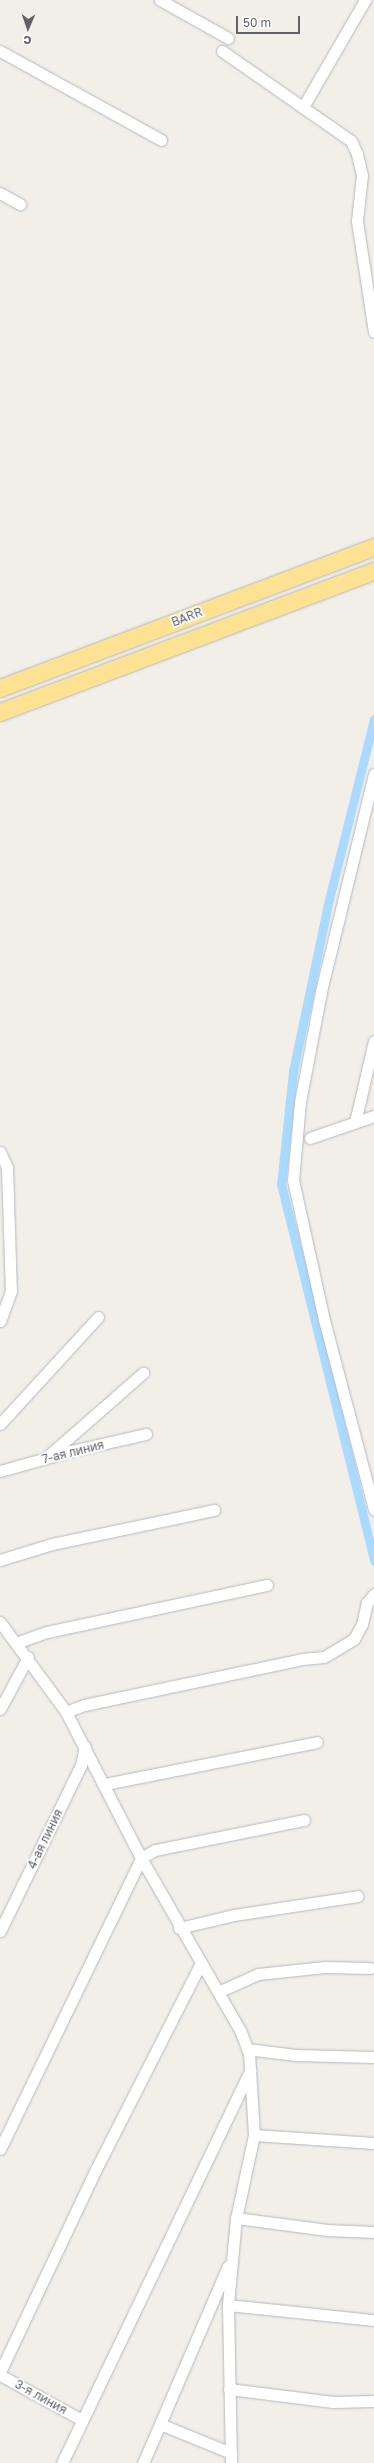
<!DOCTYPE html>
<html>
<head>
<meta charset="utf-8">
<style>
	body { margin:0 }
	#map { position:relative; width:374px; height:2463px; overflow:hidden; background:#f1efe8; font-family:"Golos Text",sans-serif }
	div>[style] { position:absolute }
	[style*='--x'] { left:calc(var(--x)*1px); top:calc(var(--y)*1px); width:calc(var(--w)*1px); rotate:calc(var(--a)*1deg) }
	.canal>* { height:9px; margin:-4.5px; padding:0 4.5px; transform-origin:4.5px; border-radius:4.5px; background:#aadaff }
	.roads { filter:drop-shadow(0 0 1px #b5b8bc) drop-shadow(0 0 1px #b5b8bc) }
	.minor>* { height:11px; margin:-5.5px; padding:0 5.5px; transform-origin:5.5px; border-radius:5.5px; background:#fff }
	.highway>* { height:17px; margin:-8.5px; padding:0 8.5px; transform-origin:8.5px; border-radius:8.5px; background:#fde293 }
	span { translate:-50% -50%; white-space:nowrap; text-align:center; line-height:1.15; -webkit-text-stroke:3.5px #fff; paint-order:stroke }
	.street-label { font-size:12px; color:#5f6368 }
	.north { position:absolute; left:8px; top:8px; width:40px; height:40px; -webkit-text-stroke:3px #fff; paint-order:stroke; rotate:182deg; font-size:11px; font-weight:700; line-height:16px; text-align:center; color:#5f6368 }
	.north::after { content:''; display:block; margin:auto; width:14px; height:18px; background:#5f6368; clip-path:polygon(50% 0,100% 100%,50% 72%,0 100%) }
	.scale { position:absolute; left:236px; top:16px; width:64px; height:18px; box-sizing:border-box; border:2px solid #5f6368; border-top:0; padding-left:5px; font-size:12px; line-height:14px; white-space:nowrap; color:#5f6368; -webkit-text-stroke:3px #fff; paint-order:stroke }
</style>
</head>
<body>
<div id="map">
	<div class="canal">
		<i style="--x:374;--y:719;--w:186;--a:104"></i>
		<i style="--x:329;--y:899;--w:177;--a:101.8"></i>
		<i style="--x:293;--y:1072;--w:113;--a:96.1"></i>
		<i style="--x:281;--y:1184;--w:388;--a:76.1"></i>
	</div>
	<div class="roads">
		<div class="minor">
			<i style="--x:160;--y:0;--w:78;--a:29.2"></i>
			<i style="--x:0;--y:51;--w:184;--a:28.9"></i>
			<i style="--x:222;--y:51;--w:157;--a:34.9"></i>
			<i style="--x:351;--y:141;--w:14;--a:65"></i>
			<i style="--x:357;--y:154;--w:22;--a:77"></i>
			<i style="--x:362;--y:175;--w:46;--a:96.2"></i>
			<i style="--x:357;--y:221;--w:112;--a:81.3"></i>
			<i style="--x:303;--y:107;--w:124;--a:-59.9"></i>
			<i style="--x:0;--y:193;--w:23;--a:29"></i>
			<i style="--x:374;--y:774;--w:224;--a:103.7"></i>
			<i style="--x:321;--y:992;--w:112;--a:100.8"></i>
			<i style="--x:300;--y:1102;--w:78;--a:95.1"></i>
			<i style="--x:293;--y:1180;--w:143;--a:77.5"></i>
			<i style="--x:324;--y:1320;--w:196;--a:75.2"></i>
			<i style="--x:355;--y:1122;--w:83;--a:-76.8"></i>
			<i style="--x:310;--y:1138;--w:68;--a:-19"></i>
			<i style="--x:0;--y:1152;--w:17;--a:65"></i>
			<i style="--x:7;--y:1167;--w:124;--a:88.2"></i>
			<i style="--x:11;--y:1291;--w:32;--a:110"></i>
			<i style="--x:0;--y:1424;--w:145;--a:-47.5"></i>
			<i style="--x:47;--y:1457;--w:128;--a:-41.2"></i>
			<i style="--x:0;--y:1471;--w:74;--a:-15.7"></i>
			<i style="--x:71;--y:1451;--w:77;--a:-12.8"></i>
			<i style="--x:0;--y:1560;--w:54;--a:-17.1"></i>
			<i style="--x:52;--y:1544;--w:166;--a:-11.9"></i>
			<i style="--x:0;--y:1622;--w:112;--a:53.7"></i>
			<i style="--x:66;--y:1712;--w:164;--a:62.8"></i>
			<i style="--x:141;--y:1858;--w:198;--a:60.1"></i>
			<i style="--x:240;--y:2030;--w:25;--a:69"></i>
			<i style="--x:249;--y:2053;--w:82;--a:86.5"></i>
			<i style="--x:254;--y:2135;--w:85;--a:102.2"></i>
			<i style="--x:236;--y:2218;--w:87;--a:95.3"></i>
			<i style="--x:228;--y:2305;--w:158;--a:88.9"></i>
			<i style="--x:16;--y:1643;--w:33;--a:-20"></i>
			<i style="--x:47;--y:1632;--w:225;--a:-12.1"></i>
			<i style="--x:0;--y:1709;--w:59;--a:-61.7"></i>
			<i style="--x:66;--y:1712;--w:19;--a:-21"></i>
			<i style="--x:84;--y:1705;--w:223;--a:-11.9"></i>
			<i style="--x:302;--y:1659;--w:22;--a:-5"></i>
			<i style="--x:324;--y:1657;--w:35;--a:-31"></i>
			<i style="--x:354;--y:1639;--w:17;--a:-62"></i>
			<i style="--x:362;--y:1624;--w:22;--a:-77"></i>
			<i style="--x:367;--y:1603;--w:11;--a:-52"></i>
			<i style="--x:105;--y:1784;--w:216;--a:-11.2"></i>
			<i style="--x:179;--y:1928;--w:57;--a:-13.3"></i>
			<i style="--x:234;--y:1915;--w:125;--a:-8.7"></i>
			<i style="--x:0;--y:1931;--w:185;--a:-64"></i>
			<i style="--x:81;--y:1765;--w:19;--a:-78"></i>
			<i style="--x:218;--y:1992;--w:44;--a:-24.2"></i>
			<i style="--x:258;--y:1974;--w:67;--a:-6"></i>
			<i style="--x:325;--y:1967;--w:45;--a:1.3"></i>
			<i style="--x:247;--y:2049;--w:49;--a:7"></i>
			<i style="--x:296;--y:2055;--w:78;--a:1.5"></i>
			<i style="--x:254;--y:2135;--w:120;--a:3.8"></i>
			<i style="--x:0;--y:2149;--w:323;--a:-64.1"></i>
			<i style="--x:141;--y:1858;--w:16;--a:-30"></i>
			<i style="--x:155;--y:1850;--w:152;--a:-11.4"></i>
			<i style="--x:236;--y:2218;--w:92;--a:7.5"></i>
			<i style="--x:327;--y:2230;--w:47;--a:2.4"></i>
			<i style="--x:228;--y:2266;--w:172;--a:113.3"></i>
			<i style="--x:160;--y:2424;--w:77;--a:22.2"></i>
			<i style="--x:228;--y:2305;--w:147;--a:5.9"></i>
			<i style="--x:0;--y:2372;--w:225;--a:-64.7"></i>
			<i style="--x:96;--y:2169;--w:231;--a:-63"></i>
			<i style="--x:0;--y:2375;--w:94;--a:28.8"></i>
			<i style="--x:229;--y:2389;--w:105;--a:7.1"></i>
			<i style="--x:333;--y:2402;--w:41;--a:-1.4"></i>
			<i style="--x:62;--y:2463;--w:436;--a:-64.4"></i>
			<i style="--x:143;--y:2463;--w:43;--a:-66.4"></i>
		</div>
		<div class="highway">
			<i style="--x:0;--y:688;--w:400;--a:-20.7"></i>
			<i style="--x:0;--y:712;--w:400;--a:-20.7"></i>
		</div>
	</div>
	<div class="street-label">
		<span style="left:187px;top:617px;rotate:-21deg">BARR</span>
		<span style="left:73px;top:1452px;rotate:-14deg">7-ая линия</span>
		<span style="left:45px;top:1839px;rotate:-64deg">4-ая линия</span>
		<span style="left:41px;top:2397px;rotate:29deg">3-я линия</span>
	</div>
	<div class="north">С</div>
	<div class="scale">50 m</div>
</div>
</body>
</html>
